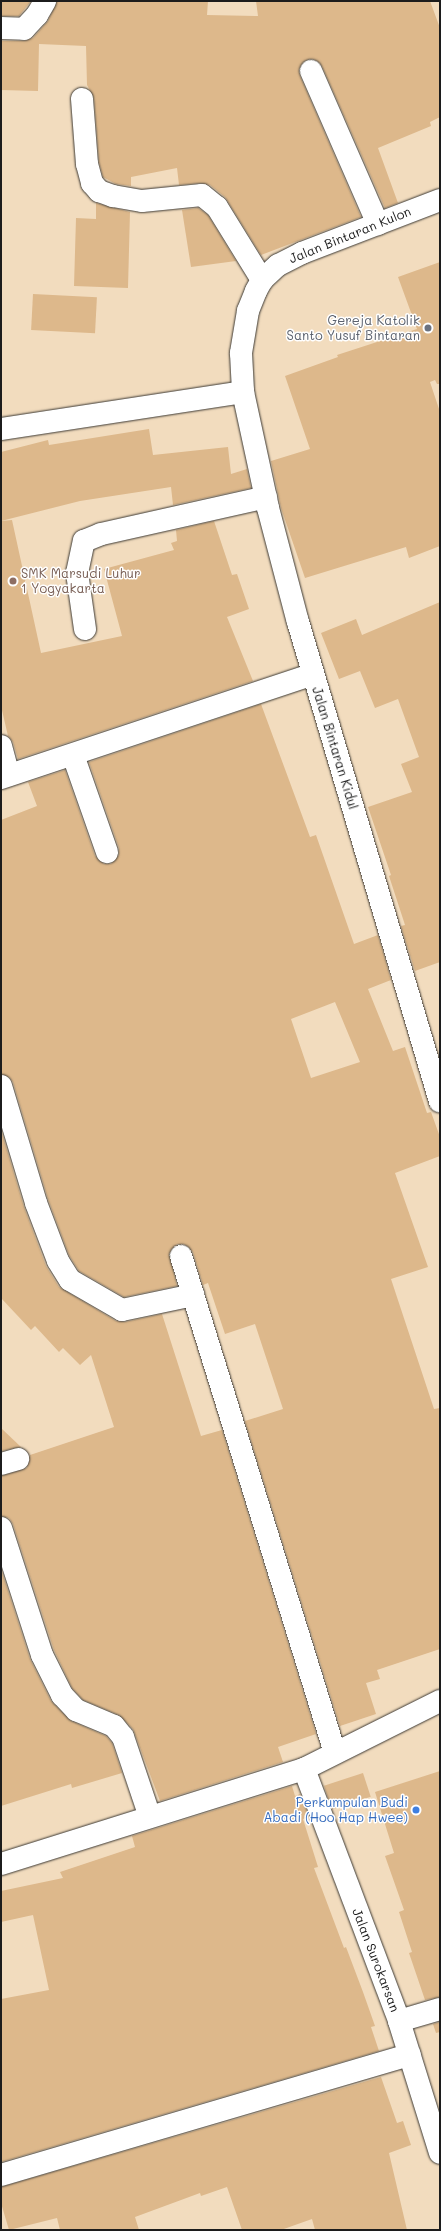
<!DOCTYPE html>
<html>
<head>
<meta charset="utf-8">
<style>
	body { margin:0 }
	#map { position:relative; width:441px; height:2231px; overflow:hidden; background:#f2dcbe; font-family:Mali,sans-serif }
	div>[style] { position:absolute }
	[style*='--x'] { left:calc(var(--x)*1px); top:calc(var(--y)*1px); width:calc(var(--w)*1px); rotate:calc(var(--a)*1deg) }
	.building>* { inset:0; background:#ddb88b; transform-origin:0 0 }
	.roads { filter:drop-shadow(0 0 1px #3c3934) drop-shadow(0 0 1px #3c3934) }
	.minor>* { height:22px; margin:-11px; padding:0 11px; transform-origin:11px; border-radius:11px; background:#fff }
	.dots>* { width:11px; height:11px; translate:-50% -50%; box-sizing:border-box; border:2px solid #fff; border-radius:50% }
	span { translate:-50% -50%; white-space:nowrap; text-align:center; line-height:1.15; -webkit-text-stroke:3px #fff; paint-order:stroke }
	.street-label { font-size:13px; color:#1c1c1c }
	.worship-label { font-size:13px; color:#5b616d }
	.right { translate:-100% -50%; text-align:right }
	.education-label { font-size:13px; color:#785e54 }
	.left { translate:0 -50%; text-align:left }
	.shop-label { font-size:13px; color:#366cbe }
	.frame { position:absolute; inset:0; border:2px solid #1c1c1c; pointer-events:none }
</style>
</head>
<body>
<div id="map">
	<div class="building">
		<i style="clip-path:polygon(1px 1px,31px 1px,19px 16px,1px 16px)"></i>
		<i style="clip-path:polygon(57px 1px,208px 1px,207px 15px,258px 16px,256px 1px,430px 1px,440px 28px,440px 117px,430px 122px,431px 126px,378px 148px,398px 203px,385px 208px,322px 66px,313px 59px,306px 60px,299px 69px,300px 76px,361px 217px,261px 255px,225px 197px,210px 185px,201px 183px,179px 185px,177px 168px,131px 177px,131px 186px,116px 184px,103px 177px,99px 162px,94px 98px,87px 85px,86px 46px,39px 44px,38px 91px,1px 90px,1px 41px,24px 41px,33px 38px,48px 21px)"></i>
		<i style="clip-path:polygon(96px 203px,130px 212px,128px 288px,74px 286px,76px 218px,96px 219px)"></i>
		<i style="clip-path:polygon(198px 208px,208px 215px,236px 261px,191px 267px,182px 210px)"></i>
		<i style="clip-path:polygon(440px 262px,440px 384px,437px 384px,435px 380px,430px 382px,440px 412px,440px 546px,409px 558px,406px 547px,305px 578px,281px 508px,271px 461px,310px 449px,285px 376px,338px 357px,337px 355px,417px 329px,398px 277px)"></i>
		<i style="left:33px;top:294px;width:64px;height:36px;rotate:3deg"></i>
		<i style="clip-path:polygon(149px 429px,153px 455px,228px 447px,231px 474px,247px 469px,251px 488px,173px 505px,171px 487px,80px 501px,1px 521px,1px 452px,48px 440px,49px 445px)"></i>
		<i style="clip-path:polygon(12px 520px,41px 653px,122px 636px,104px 569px,174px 550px,171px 543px,177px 541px,176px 530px,214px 521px,232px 575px,237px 574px,249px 609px,227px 617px,253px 681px,18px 759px,13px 742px,8px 736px,1px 706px,1px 521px)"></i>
		<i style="clip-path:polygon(440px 602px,440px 962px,415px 971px,401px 926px,405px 925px,389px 876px,391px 875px,368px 807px,412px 792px,401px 764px,419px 757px,398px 699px,375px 708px,360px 671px,339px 679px,321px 633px,356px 619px,362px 635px)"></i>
		<i style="clip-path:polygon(evenodd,261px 704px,310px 837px,316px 835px,354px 944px,378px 935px,391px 980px,368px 989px,393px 1051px,405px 1047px,427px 1113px,431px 1112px,440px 1137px,440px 1156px,395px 1173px,428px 1267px,391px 1279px,434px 1409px,440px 1408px,440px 1649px,377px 1670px,380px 1679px,366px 1683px,376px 1714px,340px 1726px,245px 1421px,283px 1409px,255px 1324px,225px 1334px,208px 1283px,203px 1285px,193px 1252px,184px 1244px,177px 1244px,169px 1254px,177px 1286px,124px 1297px,79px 1271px,69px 1255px,48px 1199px,13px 1082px,9px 1077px,1px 1074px,1px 820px,37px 806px,28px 782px,65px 770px,95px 856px,104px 864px,111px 864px,119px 855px,119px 848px,89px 762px,261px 704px,335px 1002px,360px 1062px,311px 1078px,291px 1019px,335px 1002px)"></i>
		<i style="clip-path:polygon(1px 1130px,24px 1207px,46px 1266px,59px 1287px,116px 1321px,125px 1322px,162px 1314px,201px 1436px,222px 1430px,316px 1734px,278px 1747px,283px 1762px,160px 1801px,133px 1729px,119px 1715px,83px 1700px,72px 1688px,54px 1650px,13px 1524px,9px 1518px,1px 1516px,1px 1476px,27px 1468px,30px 1455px,114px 1427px,91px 1355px,80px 1365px,63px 1348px,59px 1352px,35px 1326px,31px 1330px,1px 1298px)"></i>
		<i style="clip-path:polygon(1px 1428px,21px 1447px,1px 1451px)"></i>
		<i style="clip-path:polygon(1px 1569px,30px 1659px,51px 1701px,71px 1721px,106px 1736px,112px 1743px,122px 1773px,72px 1788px,71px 1784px,1px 1806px)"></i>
		<i style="clip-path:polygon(440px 1771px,440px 1997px,425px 2000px,409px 1953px,412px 1952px,399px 1912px,404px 1910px,385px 1856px,394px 1853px,375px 1792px)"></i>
		<i style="left:363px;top:1773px;width:25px;height:41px;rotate:72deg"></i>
		<i style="clip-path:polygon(292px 1786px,295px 1796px,300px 1794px,309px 1817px,303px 1819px,318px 1867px,314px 1868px,344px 1948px,346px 1947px,363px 1992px,375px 2026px,371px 2027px,379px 2051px,1px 2162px,1px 1999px,49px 1990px,33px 1915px,1px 1922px,1px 1891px,63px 1878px,60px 1872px,135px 1847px,132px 1836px)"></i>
		<i style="clip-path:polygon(440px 2022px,440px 2032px,436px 2033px,433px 2024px)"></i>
		<i style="clip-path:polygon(381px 2077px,397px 2123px,403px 2121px,411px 2145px,389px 2153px,407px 2230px,315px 2230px,312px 2219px,281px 2230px,242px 2230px,227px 2187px,201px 2196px,200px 2193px,135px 2217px,139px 2230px,60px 2230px,57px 2218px,9px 2230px,1px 2203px,1px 2187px)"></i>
	</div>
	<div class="roads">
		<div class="minor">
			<i style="--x:1;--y:28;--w:23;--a:2"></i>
			<i style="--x:24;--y:29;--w:19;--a:-47"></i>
			<i style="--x:37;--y:15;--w:16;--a:-60"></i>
			<i style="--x:311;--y:71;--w:167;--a:66.4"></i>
			<i style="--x:82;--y:99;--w:65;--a:85.6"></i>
			<i style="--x:87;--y:164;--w:20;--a:75"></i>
			<i style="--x:92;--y:183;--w:11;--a:49"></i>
			<i style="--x:99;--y:191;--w:15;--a:20"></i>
			<i style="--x:113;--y:196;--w:29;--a:10"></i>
			<i style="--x:142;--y:201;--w:60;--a:-5.7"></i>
			<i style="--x:202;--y:195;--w:19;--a:39"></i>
			<i style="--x:217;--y:207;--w:86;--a:58.3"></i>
			<i style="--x:440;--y:200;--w:148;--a:159"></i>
			<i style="--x:302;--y:253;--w:27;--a:153"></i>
			<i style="--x:278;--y:265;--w:22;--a:137"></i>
			<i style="--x:262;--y:280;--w:13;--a:119"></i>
			<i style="--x:256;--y:291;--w:22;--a:112"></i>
			<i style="--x:248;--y:311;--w:43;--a:99.5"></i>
			<i style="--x:241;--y:353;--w:39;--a:87"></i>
			<i style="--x:243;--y:392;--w:119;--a:77.8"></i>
			<i style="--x:268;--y:508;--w:118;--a:75.3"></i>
			<i style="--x:298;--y:622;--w:500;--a:73.5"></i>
			<i style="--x:1;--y:429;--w:245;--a:-8.7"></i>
			<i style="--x:85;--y:629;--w:57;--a:-98.1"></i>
			<i style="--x:77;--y:573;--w:33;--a:-78"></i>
			<i style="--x:84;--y:541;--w:18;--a:-22"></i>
			<i style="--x:101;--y:534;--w:169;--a:-12.6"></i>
			<i style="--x:1;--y:746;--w:30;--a:75"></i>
			<i style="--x:73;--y:755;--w:103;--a:70.7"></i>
			<i style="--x:1;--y:778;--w:329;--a:-18.4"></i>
			<i style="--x:1;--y:1086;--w:122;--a:73.3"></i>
			<i style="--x:36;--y:1203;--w:62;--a:69.2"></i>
			<i style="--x:58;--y:1261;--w:22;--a:58"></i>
			<i style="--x:70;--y:1280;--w:60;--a:30"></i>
			<i style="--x:122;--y:1310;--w:73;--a:-11.9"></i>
			<i style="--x:181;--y:1256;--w:520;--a:72.78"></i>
			<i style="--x:1;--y:1464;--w:18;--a:-16"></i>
			<i style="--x:1;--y:1528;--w:133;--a:72.1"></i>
			<i style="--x:42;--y:1655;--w:45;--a:63.4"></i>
			<i style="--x:62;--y:1695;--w:21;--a:47"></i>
			<i style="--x:76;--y:1710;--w:41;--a:22.8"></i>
			<i style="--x:114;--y:1726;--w:14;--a:51"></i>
			<i style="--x:123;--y:1737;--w:84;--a:71.4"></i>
			<i style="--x:304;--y:1769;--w:269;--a:69.3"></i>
			<i style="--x:399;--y:2021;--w:138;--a:72.7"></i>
			<i style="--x:1;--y:1864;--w:318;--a:-17.4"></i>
			<i style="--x:304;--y:1769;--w:152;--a:-26.6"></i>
			<i style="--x:399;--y:2021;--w:43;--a:-16.3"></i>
			<i style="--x:1;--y:2175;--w:426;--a:-16.4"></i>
		</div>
	</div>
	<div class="dots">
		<i style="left:428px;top:328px;background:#6b7280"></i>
		<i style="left:13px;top:581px;background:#8d6e63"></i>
		<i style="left:416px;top:1810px;background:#3f7fe0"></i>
	</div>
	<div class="street-label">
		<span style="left:350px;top:235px;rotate:-22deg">Jalan Bintaran Kulon</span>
		<span style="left:335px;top:748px;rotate:73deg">Jalan Bintaran Kidul</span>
		<span style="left:376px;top:1960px;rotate:69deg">Jalan Surokarsan</span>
	</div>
	<div class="worship-label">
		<span class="right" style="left:420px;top:328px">Gereja Katolik<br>Santo Yusuf Bintaran</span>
	</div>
	<div class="education-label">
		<span class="left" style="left:21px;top:581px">SMK Marsudi Luhur<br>1 Yogyakarta</span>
	</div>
	<div class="shop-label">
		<span class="right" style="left:408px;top:1810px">Perkumpulan Budi<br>Abadi (Hoo Hap Hwee)</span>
	</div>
	<div class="frame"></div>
</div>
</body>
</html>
